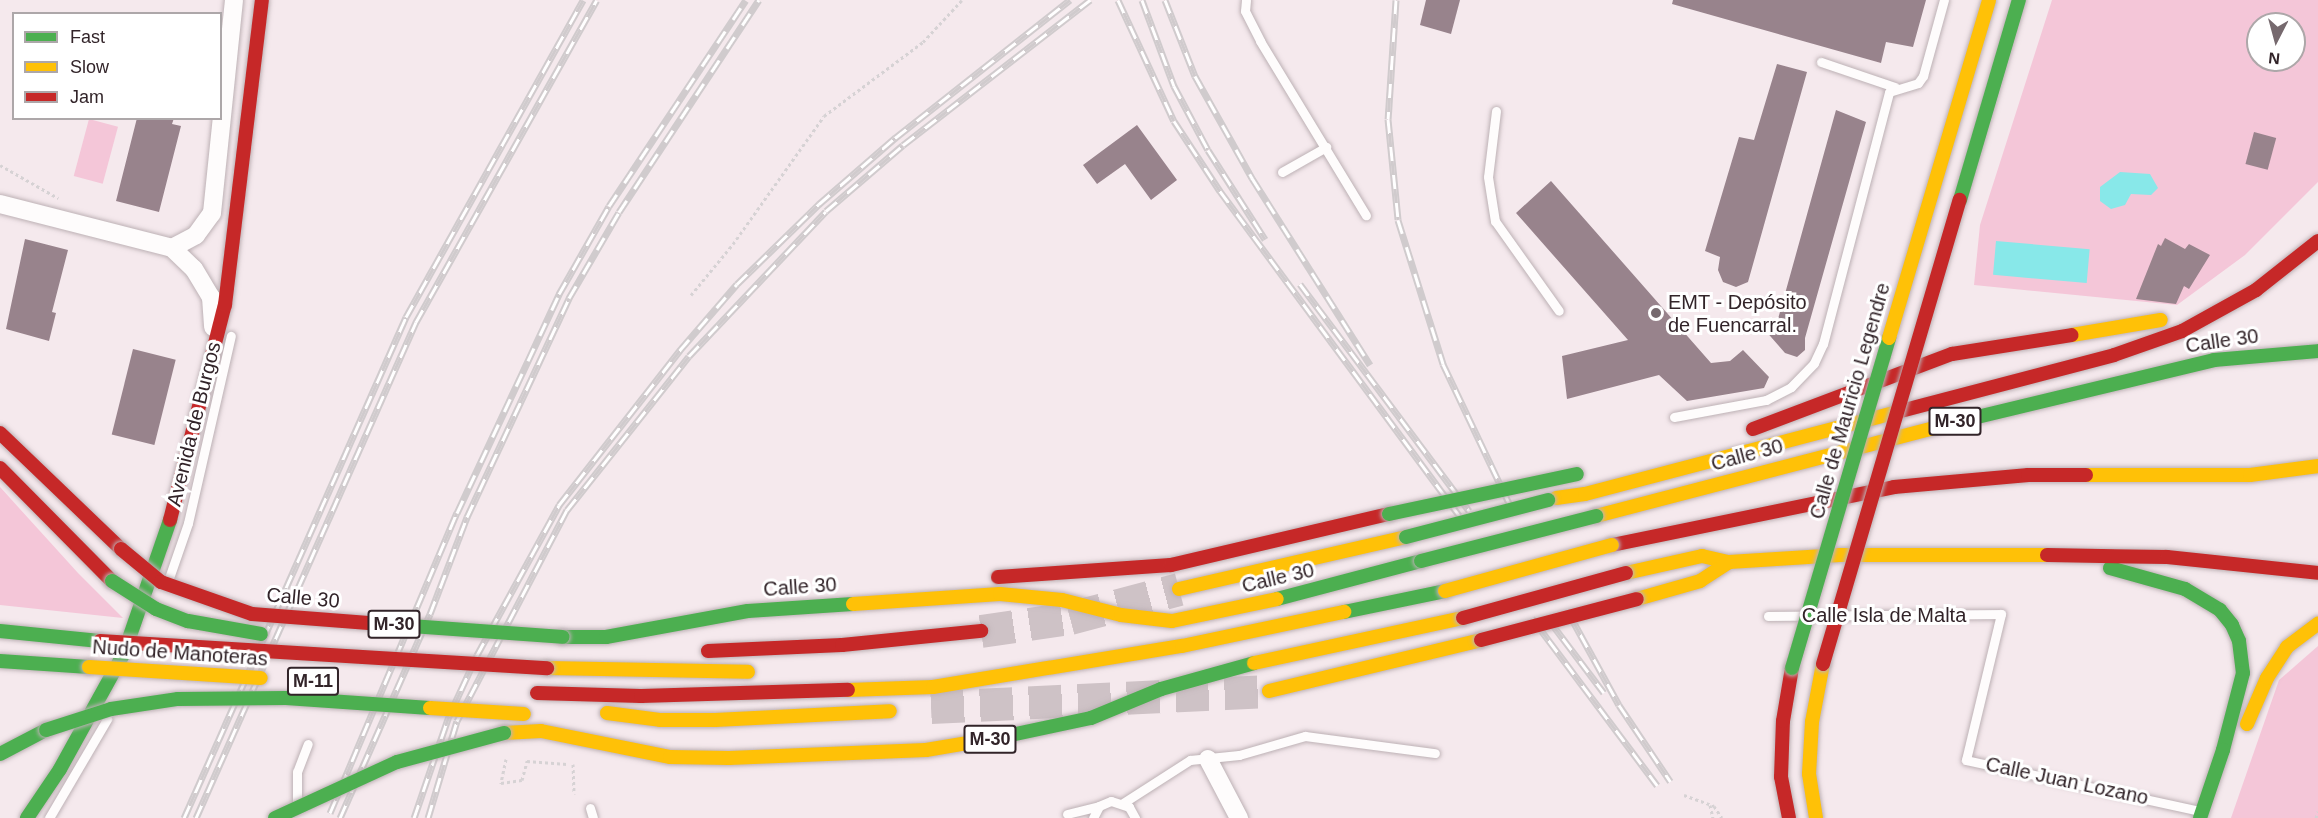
<!DOCTYPE html>
<html>
<head>
<meta charset="utf-8">
<style>
	body { margin:0 }
	#map { position:relative; width:2318px; height:818px; overflow:hidden; background:#f5e9ed; font-family:Arial,sans-serif }
	div>[style] { position:absolute }
	[style*='--x'] { left:calc(var(--x)*1px); top:calc(var(--y)*1px); width:calc(var(--w)*1px); rotate:calc(var(--a)*1deg) }
	.green>* { inset:0; background:#f4c6d8; transform-origin:0 0 }
	.water>* { inset:0; background:#88e8e9; transform-origin:0 0 }
	.building>* { inset:0; background:#98838c; transform-origin:0 0 }
	.highway-tunnel>* { height:33px; margin-top:-16.5px; transform-origin:0; background:repeating-linear-gradient(90deg,#cec2c6 0 33px,transparent 0 49px) }
	.path>* { height:3px; margin-top:-1.5px; transform-origin:0; background:repeating-linear-gradient(90deg,#d6d2d4 0 3px,transparent 0 6px) }
	.roads { filter:drop-shadow(0 0 2px #bdb1b5) drop-shadow(0 0 2px #bdb1b5) }
	.lane>* { height:9px; margin:-4.5px; padding:0 4.5px; transform-origin:4.5px; border-radius:4.5px; background:#fefcfc }
	.street>* { height:18px; margin:-9px; padding:0 9px; transform-origin:9px; border-radius:9px; background:#fefcfc }
	.fast>* { height:14px; margin:-7px; padding:0 7px; transform-origin:7px; border-radius:7px; background:#4caf50 }
	.slow>* { height:14px; margin:-7px; padding:0 7px; transform-origin:7px; border-radius:7px; background:#ffc107 }
	.jam>* { height:14px; margin:-7px; padding:0 7px; transform-origin:7px; border-radius:7px; background:#c62828 }
	.rail>* { height:7px; margin-top:-3.5px; transform-origin:0; background:repeating-linear-gradient(90deg,#fff 0 14px,#d0cbcd 0 28px); box-sizing:border-box; border-block:2px solid #d0cbcd }
	.bridges { filter:drop-shadow(0 0 2px #bdb1b5) drop-shadow(0 0 2px #bdb1b5) }
	.fast-bridge>* { height:14px; margin:-7px; padding:0 7px; transform-origin:7px; border-radius:7px; background:#4caf50 }
	.slow-bridge>* { height:14px; margin:-7px; padding:0 7px; transform-origin:7px; border-radius:7px; background:#ffc107 }
	.jam-bridge>* { height:14px; margin:-7px; padding:0 7px; transform-origin:7px; border-radius:7px; background:#c62828 }
	.dots>* { width:16px; height:16px; translate:-50% -50%; box-sizing:border-box; border:3px solid #fff; border-radius:50% }
	span { translate:-50% -50%; white-space:nowrap; text-align:center; line-height:1.15; -webkit-text-stroke:6px #fff; paint-order:stroke }
	.shield-label span { padding:2px 4px; background:#fff; border:2px solid; border-radius:4px; -webkit-text-stroke-width:0 }
	.shield-label { font-size:18px; color:#322429; font-weight:700 }
	.poi-label { font-size:20px; color:#322429 }
	.left { translate:0 -50%; text-align:left }
	.street-label { font-size:20px; color:#322429 }
	.legend { position:absolute; left:12px; top:12px; width:210px; height:108px; box-sizing:border-box; background:#fff; border:2px solid #ada7a9; margin:0; padding:8px 10px; list-style:none; font-size:18px; color:#322429 }
	.legend li { display:flex; align-items:center; gap:12px; height:30px }
	.legend b { width:30px; border:2px solid #ada7a9 }
	.north { position:absolute; left:2246px; top:12px; width:60px; height:60px; box-sizing:border-box; background:#fff; border:2px solid #ada7a9; border-radius:50%; rotate:186deg; font-size:16px; font-weight:700; line-height:24px; text-align:center; color:#322429 }
	.north::after { content:''; display:block; margin:auto; width:21px; height:27px; background:#76696e; clip-path:polygon(50% 0,100% 100%,50% 72%,0 100%) }
</style>
</head>
<body>
<div id="map">
	<div class="green">
		<i style="clip-path:polygon(evenodd,2052px 0,2318px 0,2318px 182px,2245px 255px,2177px 305px,1974px 285px,1980px 225px,2052px 0,2258px 24px,2294px 24px,2294px 60px,2258px 60px,2258px 24px)"></i>
		<i style="left:89px;top:119px;width:30px;height:59px;rotate:15deg"></i>
		<i style="clip-path:polygon(0 487px,78px 573px,123px 618px,0 605px)"></i>
		<i style="clip-path:polygon(2318px 646px,2318px 818px,2231px 818px,2279px 680px)"></i>
	</div>
	<div class="water">
		<i style="clip-path:polygon(2120px 172px,2150px 174px,2158px 188px,2151px 195px,2131px 194px,2125px 205px,2111px 209px,2100px 201px,2100px 187px)"></i>
		<i style="left:1996px;top:241px;width:94px;height:34px;rotate:5deg"></i>
	</div>
	<div class="building">
		<i style="clip-path:polygon(1426px 0,1460px 0,1451px 34px,1420px 25px)"></i>
		<i style="clip-path:polygon(1673px 0,1926px 0,1913px 47px,1886px 42px,1881px 63px,1672px 4px)"></i>
		<i style="clip-path:polygon(1777px 64px,1807px 72px,1748px 282px,1736px 287px,1723px 282px,1718px 270px,1720px 257px,1705px 251px,1739px 137px,1754px 140px)"></i>
		<i style="clip-path:polygon(1836px 110px,1866px 122px,1805px 338px,1805px 350px,1797px 357px,1785px 353px,1764px 329px,1778px 319px)"></i>
		<i style="clip-path:polygon(137px 118px,174px 118px,172px 124px,181px 126px,159px 212px,116px 201px)"></i>
		<i style="clip-path:polygon(1137px 125px,1177px 180px,1151px 200px,1125px 164px,1097px 184px,1083px 165px)"></i>
		<i style="left:2254px;top:132px;width:23px;height:33px;rotate:15deg"></i>
		<i style="clip-path:polygon(1551px 181px,1711px 363px,1730px 361px,1743px 350px,1769px 377px,1764px 388px,1687px 401px,1659px 375px,1567px 399px,1562px 356px,1628px 340px,1516px 213px)"></i>
		<i style="clip-path:polygon(2165px 238px,2185px 249px,2189px 244px,2210px 255px,2189px 289px,2184px 286px,2176px 304px,2136px 299px,2158px 244px,2161px 246px)"></i>
		<i style="clip-path:polygon(25px 239px,68px 250px,52px 312px,56px 313px,49px 341px,6px 329px)"></i>
		<i style="left:133px;top:349px;width:44px;height:88px;rotate:14deg"></i>
	</div>
	<div class="highway-tunnel">
		<i style="--x:981;--y:631;--w:90;--a:-8.3"></i>
		<i style="--x:1070;--y:618;--w:113;--a:-14.9"></i>
		<i style="--x:931;--y:707;--w:338;--a:-2.7"></i>
	</div>
	<div class="path">
		<i style="--x:0;--y:165;--w:67;--a:29.6"></i>
		<i style="--x:691;--y:295;--w:66;--a:-50.5"></i>
		<i style="--x:733;--y:244;--w:157;--a:-54.6"></i>
		<i style="--x:824;--y:116;--w:124;--a:-36.8"></i>
		<i style="--x:923;--y:42;--w:57;--a:-47.1"></i>
		<i style="--x:506;--y:759;--w:25;--a:102"></i>
		<i style="--x:501;--y:783;--w:21;--a:-8"></i>
		<i style="--x:522;--y:780;--w:20;--a:-75"></i>
		<i style="--x:527;--y:761;--w:40;--a:4.3"></i>
		<i style="--x:573;--y:764;--w:30;--a:88"></i>
		<i style="--x:1684;--y:795;--w:32;--a:20"></i>
		<i style="--x:1714;--y:806;--w:14;--a:56"></i>
		<i style="--x:1710;--y:805;--w:13;--a:77"></i>
		<i style="--x:2316;--y:818;--w:7;--a:-74"></i>
	</div>
	<div class="roads">
		<div class="lane">
			<i style="--x:1246;--y:0;--w:11;--a:95"></i>
			<i style="--x:1245;--y:11;--w:34;--a:63"></i>
			<i style="--x:1260;--y:41;--w:204;--a:58.7"></i>
			<i style="--x:1821;--y:62;--w:78;--a:18.7"></i>
			<i style="--x:1496;--y:111;--w:66;--a:96.9"></i>
			<i style="--x:1488;--y:177;--w:45;--a:81"></i>
			<i style="--x:1495;--y:221;--w:110;--a:54.6"></i>
			<i style="--x:1282;--y:172;--w:51;--a:-29.6"></i>
			<i style="--x:1674;--y:417;--w:94;--a:-10.5"></i>
			<i style="--x:1766;--y:400;--w:28;--a:-27"></i>
			<i style="--x:1791;--y:387;--w:33;--a:-46"></i>
			<i style="--x:1814;--y:363;--w:21;--a:-65"></i>
			<i style="--x:1823;--y:344;--w:260;--a:-75.3"></i>
			<i style="--x:1889;--y:92;--w:30;--a:-17"></i>
			<i style="--x:1918;--y:83;--w:9;--a:-54"></i>
			<i style="--x:1923;--y:76;--w:79;--a:-74.6"></i>
			<i style="--x:169;--y:578;--w:58;--a:-70.9"></i>
			<i style="--x:188;--y:523;--w:192;--a:-77.1"></i>
			<i style="--x:1768;--y:616;--w:233;--a:-0.5"></i>
			<i style="--x:2001;--y:614;--w:150;--a:103.5"></i>
			<i style="--x:1966;--y:760;--w:239;--a:12.3"></i>
			<i style="--x:297;--y:801;--w:29;--a:-90"></i>
			<i style="--x:297;--y:772;--w:30;--a:-69"></i>
			<i style="--x:1123;--y:803;--w:80;--a:-32.7"></i>
			<i style="--x:1190;--y:760;--w:49;--a:-5.8"></i>
			<i style="--x:1239;--y:755;--w:69;--a:-16.1"></i>
			<i style="--x:1305;--y:736;--w:131;--a:7.5"></i>
			<i style="--x:590;--y:808;--w:10;--a:73"></i>
			<i style="--x:1067;--y:814;--w:33;--a:-14"></i>
			<i style="--x:49;--y:818;--w:115;--a:-59.6"></i>
			<i style="--x:1093;--y:818;--w:13;--a:-63"></i>
			<i style="--x:1099;--y:806;--w:13;--a:-23"></i>
			<i style="--x:1111;--y:801;--w:19;--a:18"></i>
			<i style="--x:1129;--y:807;--w:13;--a:61"></i>
		</div>
		<div class="street">
			<i style="--x:0;--y:204;--w:178;--a:14.3"></i>
			<i style="--x:172;--y:248;--w:30;--a:44"></i>
			<i style="--x:194;--y:269;--w:33;--a:59"></i>
			<i style="--x:211;--y:297;--w:30;--a:86"></i>
			<i style="--x:172;--y:248;--w:27;--a:-28"></i>
			<i style="--x:196;--y:235;--w:27;--a:-54"></i>
			<i style="--x:212;--y:213;--w:214;--a:-84.1"></i>
			<i style="--x:1208;--y:759;--w:67;--a:62.3"></i>
		</div>
		<div class="fast">
			<i style="--x:1969;--y:419;--w:252;--a:-13.5"></i>
			<i style="--x:2214;--y:360;--w:104;--a:-4.9"></i>
			<i style="--x:2110;--y:568;--w:78;--a:15.6"></i>
			<i style="--x:2185;--y:589;--w:41;--a:31"></i>
			<i style="--x:2220;--y:610;--w:19;--a:51"></i>
			<i style="--x:2232;--y:625;--w:17;--a:66"></i>
			<i style="--x:2239;--y:641;--w:32;--a:83"></i>
			<i style="--x:2243;--y:673;--w:80;--a:104.6"></i>
			<i style="--x:1277;--y:599;--w:149;--a:-14.8"></i>
			<i style="--x:1344;--y:612;--w:103;--a:-11.7"></i>
			<i style="--x:0;--y:631;--w:100;--a:5.7"></i>
			<i style="--x:562;--y:637;--w:44;--a:0"></i>
			<i style="--x:606;--y:637;--w:144;--a:-10.4"></i>
			<i style="--x:748;--y:611;--w:105;--a:-3.8"></i>
			<i style="--x:0;--y:661;--w:89;--a:3.9"></i>
			<i style="--x:992;--y:739;--w:101;--a:-12"></i>
			<i style="--x:1091;--y:718;--w:76;--a:-22.5"></i>
			<i style="--x:1161;--y:689;--w:97;--a:-15.6"></i>
			<i style="--x:0;--y:754;--w:52;--a:-27.6"></i>
			<i style="--x:27;--y:818;--w:59;--a:-56"></i>
			<i style="--x:60;--y:769;--w:132;--a:-61.1"></i>
			<i style="--x:124;--y:653;--w:141;--a:-70.9"></i>
			<i style="--x:2200;--y:818;--w:72;--a:-71.3"></i>
		</div>
		<div class="slow">
			<i style="--x:2072;--y:335;--w:90;--a:-9.6"></i>
			<i style="--x:2086;--y:475;--w:164;--a:0"></i>
			<i style="--x:2250;--y:475;--w:69;--a:-7.5"></i>
			<i style="--x:1556;--y:498;--w:29;--a:-8"></i>
			<i style="--x:1585;--y:494;--w:323;--a:-14.7"></i>
			<i style="--x:1596;--y:516;--w:385;--a:-14.6"></i>
			<i style="--x:1626;--y:573;--w:78;--a:-12.6"></i>
			<i style="--x:1702;--y:556;--w:28;--a:13"></i>
			<i style="--x:1729;--y:562;--w:111;--a:-3.6"></i>
			<i style="--x:1840;--y:555;--w:207;--a:0"></i>
			<i style="--x:1179;--y:589;--w:233;--a:-12.9"></i>
			<i style="--x:1637;--y:599;--w:66;--a:-15.9"></i>
			<i style="--x:1700;--y:581;--w:35;--a:-33"></i>
			<i style="--x:853;--y:604;--w:147;--a:-3.9"></i>
			<i style="--x:1000;--y:594;--w:62;--a:5.5"></i>
			<i style="--x:1062;--y:600;--w:61;--a:14.3"></i>
			<i style="--x:1121;--y:615;--w:51;--a:6.7"></i>
			<i style="--x:1172;--y:621;--w:107;--a:-11.8"></i>
			<i style="--x:1254;--y:663;--w:214;--a:-12.2"></i>
			<i style="--x:547;--y:668;--w:201;--a:1.1"></i>
			<i style="--x:848;--y:690;--w:85;--a:-2"></i>
			<i style="--x:933;--y:687;--w:252;--a:-9.4"></i>
			<i style="--x:1182;--y:646;--w:166;--a:-11.9"></i>
			<i style="--x:1269;--y:691;--w:218;--a:-13.5"></i>
			<i style="--x:607;--y:713;--w:53;--a:7.5"></i>
			<i style="--x:660;--y:720;--w:55;--a:0"></i>
			<i style="--x:715;--y:720;--w:175;--a:-2.9"></i>
			<i style="--x:2247;--y:724;--w:50;--a:-66.5"></i>
			<i style="--x:2267;--y:678;--w:37;--a:-57"></i>
			<i style="--x:2287;--y:647;--w:39;--a:-37"></i>
			<i style="--x:504;--y:733;--w:37;--a:-3"></i>
			<i style="--x:541;--y:731;--w:132;--a:11.4"></i>
			<i style="--x:670;--y:757;--w:59;--a:1"></i>
			<i style="--x:729;--y:758;--w:197;--a:-2.3"></i>
			<i style="--x:926;--y:750;--w:67;--a:-9.5"></i>
			<i style="--x:1816;--y:818;--w:45;--a:-99"></i>
			<i style="--x:1809;--y:774;--w:52;--a:-86.7"></i>
			<i style="--x:1812;--y:722;--w:59;--a:-79.3"></i>
		</div>
		<div class="jam">
			<i style="--x:1897;--y:412;--w:224;--a:-14.7"></i>
			<i style="--x:2114;--y:355;--w:72;--a:-19.4"></i>
			<i style="--x:2182;--y:331;--w:85;--a:-29"></i>
			<i style="--x:2256;--y:290;--w:79;--a:-38.3"></i>
			<i style="--x:1753;--y:429;--w:213;--a:-20.7"></i>
			<i style="--x:1952;--y:354;--w:121;--a:-9"></i>
			<i style="--x:0;--y:433;--w:168;--a:43.8"></i>
			<i style="--x:0;--y:468;--w:159;--a:45.3"></i>
			<i style="--x:170;--y:520;--w:222;--a:-75.7"></i>
			<i style="--x:225;--y:305;--w:307;--a:-83.1"></i>
			<i style="--x:1612;--y:545;--w:288;--a:-11.6"></i>
			<i style="--x:1894;--y:487;--w:135;--a:-5.1"></i>
			<i style="--x:2028;--y:475;--w:58;--a:0"></i>
			<i style="--x:2047;--y:555;--w:120;--a:1"></i>
			<i style="--x:2167;--y:557;--w:152;--a:6"></i>
			<i style="--x:998;--y:577;--w:173;--a:-4"></i>
			<i style="--x:1171;--y:565;--w:224;--a:-13.2"></i>
			<i style="--x:708;--y:651;--w:134;--a:-2.6"></i>
			<i style="--x:842;--y:645;--w:140;--a:-5.8"></i>
			<i style="--x:537;--y:693;--w:104;--a:1.7"></i>
			<i style="--x:641;--y:696;--w:207;--a:-1.7"></i>
			<i style="--x:1789;--y:818;--w:42;--a:-101"></i>
			<i style="--x:1781;--y:777;--w:56;--a:-88"></i>
			<i style="--x:1783;--y:721;--w:54;--a:-80.4"></i>
		</div>
	</div>
	<div class="rail">
		<i style="--x:1118;--y:0;--w:133;--a:65.2"></i>
		<i style="--x:1174;--y:121;--w:84;--a:56.7"></i>
		<i style="--x:1220;--y:191;--w:403;--a:53.6"></i>
		<i style="--x:1142;--y:0;--w:92;--a:69.6"></i>
		<i style="--x:1174;--y:86;--w:72;--a:62"></i>
		<i style="--x:1208;--y:150;--w:106;--a:57.4"></i>
		<i style="--x:1165;--y:0;--w:82;--a:68.5"></i>
		<i style="--x:1195;--y:76;--w:117;--a:60.8"></i>
		<i style="--x:1252;--y:178;--w:221;--a:57.7"></i>
		<i style="--x:1396;--y:0;--w:119;--a:93.8"></i>
		<i style="--x:1388;--y:119;--w:101;--a:84.3"></i>
		<i style="--x:1398;--y:220;--w:151;--a:72.6"></i>
		<i style="--x:1443;--y:364;--w:156;--a:64.6"></i>
		<i style="--x:1300;--y:284;--w:283;--a:53.3"></i>
		<i style="--x:1567;--y:610;--w:108;--a:61.3"></i>
		<i style="--x:1619;--y:705;--w:92;--a:56.1"></i>
		<i style="--x:1546;--y:616;--w:96;--a:53"></i>
		<i style="--x:1532;--y:618;--w:209;--a:53.2"></i>
		<i style="--x:330;--y:813;--w:326;--a:-67.1"></i>
		<i style="--x:457;--y:513;--w:242;--a:-65"></i>
		<i style="--x:559;--y:294;--w:101;--a:-60.4"></i>
		<i style="--x:609;--y:206;--w:247;--a:-56.4"></i>
		<i style="--x:184;--y:818;--w:548;--a:-66.1"></i>
		<i style="--x:406;--y:317;--w:363;--a:-60.8"></i>
		<i style="--x:196;--y:818;--w:543;--a:-66.08"></i>
		<i style="--x:416;--y:322;--w:369;--a:-60.7"></i>
		<i style="--x:340;--y:818;--w:223;--a:-66.2"></i>
		<i style="--x:430;--y:614;--w:104;--a:-69.1"></i>
		<i style="--x:467;--y:517;--w:242;--a:-65"></i>
		<i style="--x:569;--y:298;--w:99;--a:-59.8"></i>
		<i style="--x:619;--y:212;--w:254;--a:-56.6"></i>
		<i style="--x:414;--y:818;--w:108;--a:-71.1"></i>
		<i style="--x:449;--y:716;--w:67;--a:-65.3"></i>
		<i style="--x:477;--y:655;--w:171;--a:-61.3"></i>
		<i style="--x:559;--y:505;--w:197;--a:-52"></i>
		<i style="--x:680;--y:350;--w:87;--a:-49.2"></i>
		<i style="--x:737;--y:284;--w:115;--a:-44.3"></i>
		<i style="--x:819;--y:204;--w:101;--a:-41"></i>
		<i style="--x:895;--y:138;--w:223;--a:-38.3"></i>
		<i style="--x:428;--y:818;--w:101;--a:-73.4"></i>
		<i style="--x:457;--y:721;--w:238;--a:-62.5"></i>
		<i style="--x:567;--y:510;--w:196;--a:-51.6"></i>
		<i style="--x:689;--y:356;--w:199;--a:-46.6"></i>
		<i style="--x:826;--y:211;--w:101;--a:-40.6"></i>
		<i style="--x:903;--y:145;--w:237;--a:-37.8"></i>
	</div>
	<div class="bridges">
		<div class="fast-bridge">
			<i style="--x:1960;--y:200;--w:209;--a:-73.6"></i>
			<i style="--x:1389;--y:514;--w:192;--a:-12"></i>
			<i style="--x:1406;--y:537;--w:147;--a:-14.6"></i>
			<i style="--x:1421;--y:561;--w:181;--a:-14.4"></i>
			<i style="--x:112;--y:581;--w:52;--a:32.5"></i>
			<i style="--x:156;--y:609;--w:34;--a:21"></i>
			<i style="--x:188;--y:621;--w:74;--a:10.1"></i>
			<i style="--x:369;--y:623;--w:194;--a:4.1"></i>
			<i style="--x:1792;--y:668;--w:344;--a:-73.6"></i>
			<i style="--x:46;--y:730;--w:68;--a:-17.9"></i>
			<i style="--x:111;--y:709;--w:68;--a:-8.5"></i>
			<i style="--x:178;--y:699;--w:108;--a:-0.5"></i>
			<i style="--x:286;--y:698;--w:144;--a:4"></i>
			<i style="--x:275;--y:818;--w:134;--a:-24.7"></i>
			<i style="--x:397;--y:762;--w:111;--a:-15.2"></i>
		</div>
		<div class="slow-bridge">
			<i style="--x:1889;--y:338;--w:352;--a:-73.5"></i>
			<i style="--x:1445;--y:591;--w:173;--a:-15.4"></i>
			<i style="--x:89;--y:667;--w:172;--a:3.7"></i>
			<i style="--x:430;--y:708;--w:94;--a:3.7"></i>
		</div>
		<div class="jam-bridge">
			<i style="--x:121;--y:549;--w:52;--a:39.5"></i>
			<i style="--x:161;--y:582;--w:96;--a:19.4"></i>
			<i style="--x:252;--y:614;--w:117;--a:4.4"></i>
			<i style="--x:1463;--y:618;--w:169;--a:-15.4"></i>
			<i style="--x:1481;--y:640;--w:161;--a:-14.7"></i>
			<i style="--x:100;--y:641;--w:448;--a:3.5"></i>
			<i style="--x:1823;--y:664;--w:484;--a:-73.6"></i>
		</div>
	</div>
	<div class="dots">
		<i style="left:1656px;top:313px;background:#76696e"></i>
	</div>
	<div class="shield-label">
		<span style="left:1955px;top:421px">M-30</span>
		<span style="left:394px;top:624px">M-30</span>
		<span style="left:313px;top:681px">M-11</span>
		<span style="left:990px;top:739px">M-30</span>
	</div>
	<div class="poi-label">
		<span class="left" style="left:1668px;top:314px">EMT - Depósito<br>de Fuencarral.</span>
	</div>
	<div class="street-label">
		<span style="left:2222px;top:341px;rotate:-8deg">Calle 30</span>
		<span style="left:1850px;top:401px;rotate:-74deg">Calle de Mauricio Legendre</span>
		<span style="left:194px;top:424px;rotate:-76deg">Avenida de Burgos</span>
		<span style="left:1747px;top:455px;rotate:-15deg">Calle 30</span>
		<span style="left:1278px;top:578px;rotate:-13deg">Calle 30</span>
		<span style="left:800px;top:587px;rotate:-4deg">Calle 30</span>
		<span style="left:303px;top:598px;rotate:5deg">Calle 30</span>
		<span style="left:1884px;top:615px">Calle Isla de Malta</span>
		<span style="left:180px;top:653px;rotate:4deg">Nudo de Manoteras</span>
		<span style="left:2067px;top:781px;rotate:12deg">Calle Juan Lozano</span>
	</div>
	<ul class="legend">
	<li><b style="height:8px;background:#4caf50"></b>Fast</li>
	<li><b style="height:8px;background:#ffc107"></b>Slow</li>
	<li><b style="height:8px;background:#c62828"></b>Jam</li>
	</ul>
	<div class="north">N</div>
</div>
</body>
</html>
